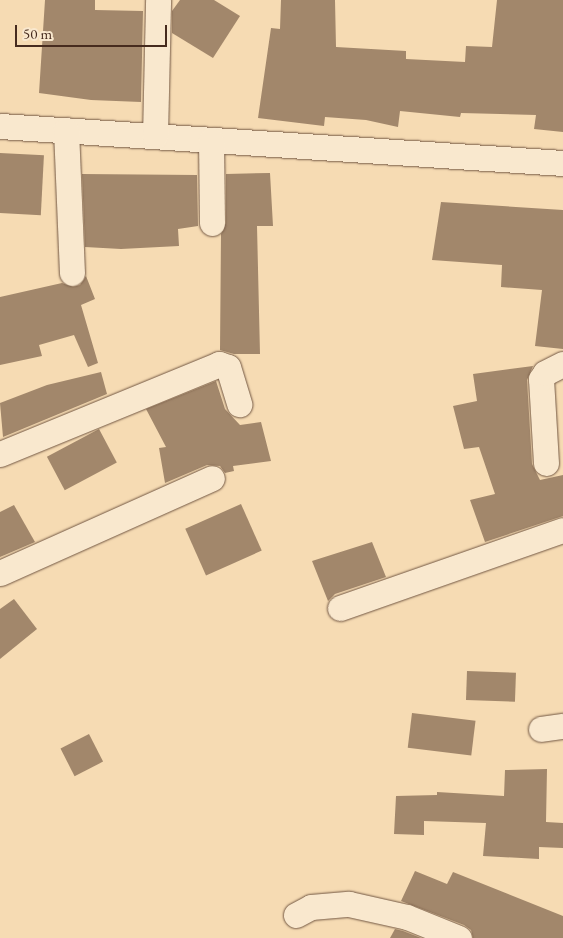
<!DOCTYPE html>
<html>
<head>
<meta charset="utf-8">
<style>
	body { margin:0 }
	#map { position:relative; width:563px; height:938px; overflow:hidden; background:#f6dbb3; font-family:"EB Garamond",serif }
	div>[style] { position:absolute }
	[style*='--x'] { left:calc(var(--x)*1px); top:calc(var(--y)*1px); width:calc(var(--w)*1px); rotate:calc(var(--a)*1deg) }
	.building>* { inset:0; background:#a2876b; transform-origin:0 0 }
	.roads { filter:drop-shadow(0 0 1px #725743) drop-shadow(0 0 1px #725743) }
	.minor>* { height:25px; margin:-12.5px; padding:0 12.5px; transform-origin:12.5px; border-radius:12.5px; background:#f9e8ce }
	span { translate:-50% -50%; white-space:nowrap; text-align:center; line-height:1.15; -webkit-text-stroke:4px #f9e8ce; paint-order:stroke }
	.scale { position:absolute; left:15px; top:25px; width:152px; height:22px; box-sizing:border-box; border:2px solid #462b1e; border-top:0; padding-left:6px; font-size:15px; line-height:18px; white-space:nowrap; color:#462b1e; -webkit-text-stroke:4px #f9e8ce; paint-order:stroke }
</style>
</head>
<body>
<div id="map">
	<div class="building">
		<i style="clip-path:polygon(45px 0,95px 0,95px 10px,143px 11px,141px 102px,91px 100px,39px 93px)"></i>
		<i style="clip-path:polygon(180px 0,214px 0,240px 16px,213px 58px,172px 33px,172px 11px)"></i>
		<i style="clip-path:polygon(281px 0,335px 0,336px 47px,406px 51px,406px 59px,465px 62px,466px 46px,492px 47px,497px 0,563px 0,563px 132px,534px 129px,536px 115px,461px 113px,460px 117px,400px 111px,398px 127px,366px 120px,325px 117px,324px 126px,258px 118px,271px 28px,280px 29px)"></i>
		<i style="left:0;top:153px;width:44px;height:60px;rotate:3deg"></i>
		<i style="clip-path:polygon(270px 173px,273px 226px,257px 226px,260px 354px,234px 354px,220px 350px,221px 234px,226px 223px,226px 174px)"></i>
		<i style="clip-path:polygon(82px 174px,197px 175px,198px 226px,178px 229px,179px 246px,121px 249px,85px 247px)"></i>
		<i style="clip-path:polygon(441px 202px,563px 210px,563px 349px,535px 346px,542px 290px,501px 287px,502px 265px,432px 260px)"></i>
		<i style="clip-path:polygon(86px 276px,95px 299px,81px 305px,98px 363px,88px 367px,74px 335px,39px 345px,42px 356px,0 365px,0 297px,62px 283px,73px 287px,80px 285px)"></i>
		<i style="clip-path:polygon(533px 366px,527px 380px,532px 464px,540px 480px,563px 475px,563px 516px,485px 542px,470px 500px,495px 494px,479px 447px,464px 449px,453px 406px,477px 401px,473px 374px)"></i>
		<i style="clip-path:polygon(101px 372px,107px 394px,3px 437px,0 403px,47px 385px)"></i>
		<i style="clip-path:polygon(216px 381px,225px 409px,240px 425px,261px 422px,271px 461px,233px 466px,234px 471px,225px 473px,220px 466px,207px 465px,165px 483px,159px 448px,166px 447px,146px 409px)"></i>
		<i style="left:99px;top:429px;width:38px;height:59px;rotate:62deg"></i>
		<i style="left:241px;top:504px;width:51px;height:61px;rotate:66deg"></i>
		<i style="clip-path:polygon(14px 505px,35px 542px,0 557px,0 512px)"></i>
		<i style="clip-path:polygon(372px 542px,386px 577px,335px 594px,328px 601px,312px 561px)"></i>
		<i style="clip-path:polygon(14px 599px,37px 629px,0 659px,0 609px)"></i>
		<i style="left:467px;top:671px;width:49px;height:29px;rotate:2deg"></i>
		<i style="left:412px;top:713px;width:64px;height:35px;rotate:7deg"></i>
		<i style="left:89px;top:734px;width:31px;height:32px;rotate:63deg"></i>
		<i style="clip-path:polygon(547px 769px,546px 822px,563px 823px,563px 848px,539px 847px,539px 859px,483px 856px,486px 823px,424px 821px,424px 835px,394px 834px,396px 796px,437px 795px,437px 792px,504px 796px,505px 770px)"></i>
		<i style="clip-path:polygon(415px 871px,447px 884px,453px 872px,563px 916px,563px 938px,473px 938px,471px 930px,464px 925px,401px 901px)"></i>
		<i style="clip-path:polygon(395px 929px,403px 931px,421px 938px,390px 938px)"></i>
	</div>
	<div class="roads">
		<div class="minor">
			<i style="--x:0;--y:126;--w:564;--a:3.76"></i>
			<i style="--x:66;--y:130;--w:143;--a:87.6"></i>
			<i style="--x:155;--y:136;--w:136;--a:-88.7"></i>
			<i style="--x:211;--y:140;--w:83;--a:89.3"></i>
			<i style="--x:0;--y:454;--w:237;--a:-22.3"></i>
			<i style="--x:219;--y:364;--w:9;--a:18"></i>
			<i style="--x:228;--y:367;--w:39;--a:73"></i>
			<i style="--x:546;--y:463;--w:84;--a:-93.4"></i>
			<i style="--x:541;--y:379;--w:7;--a:-56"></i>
			<i style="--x:545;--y:373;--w:20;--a:-27"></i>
			<i style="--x:0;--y:573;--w:232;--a:-24.1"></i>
			<i style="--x:340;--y:608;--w:236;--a:-19.3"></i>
			<i style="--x:541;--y:729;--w:22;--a:-8"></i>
			<i style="--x:296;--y:915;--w:17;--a:-28"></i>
			<i style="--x:311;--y:907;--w:38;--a:-5"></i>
			<i style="--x:349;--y:904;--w:59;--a:12.6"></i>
			<i style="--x:407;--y:917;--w:56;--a:22"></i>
		</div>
	</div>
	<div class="scale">50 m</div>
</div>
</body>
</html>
